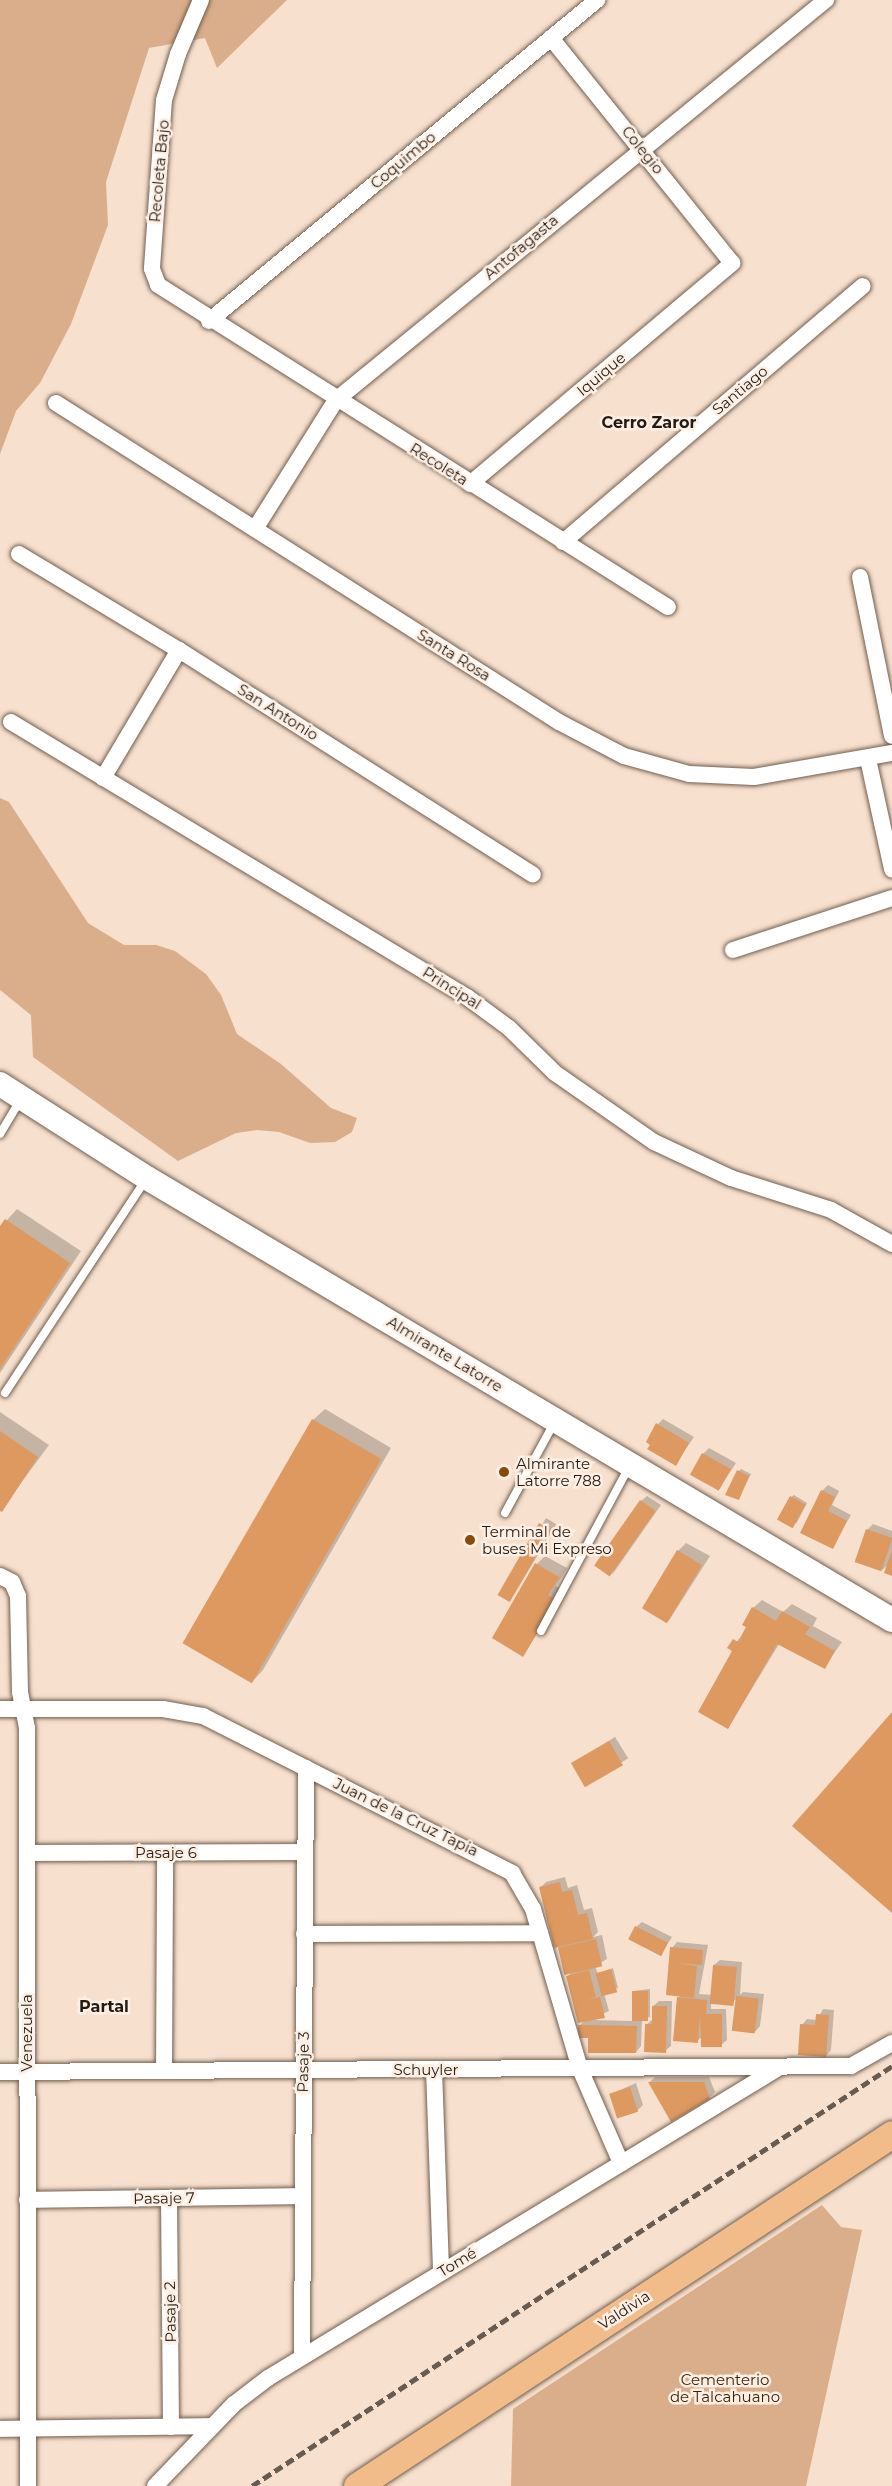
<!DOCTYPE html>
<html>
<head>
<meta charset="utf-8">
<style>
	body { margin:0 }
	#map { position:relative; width:892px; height:2486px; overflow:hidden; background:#f7e0ce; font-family:Montserrat,sans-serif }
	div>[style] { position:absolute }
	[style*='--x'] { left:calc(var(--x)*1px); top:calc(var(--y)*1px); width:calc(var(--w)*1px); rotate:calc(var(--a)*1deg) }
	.green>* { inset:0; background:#daae8a }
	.shadow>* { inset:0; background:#0003; transform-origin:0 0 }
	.building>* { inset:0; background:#dd9960; transform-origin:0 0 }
	.roads { filter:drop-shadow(0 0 2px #715e4e) drop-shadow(0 0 2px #715e4e) }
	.service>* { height:8px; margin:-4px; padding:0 4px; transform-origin:4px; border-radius:4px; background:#fff }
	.minor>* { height:16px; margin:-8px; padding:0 8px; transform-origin:8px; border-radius:8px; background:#fff }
	.secondary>* { height:24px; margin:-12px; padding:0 12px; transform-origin:12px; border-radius:12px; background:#fff }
	.primary>* { height:27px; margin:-13.5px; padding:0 13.5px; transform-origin:13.5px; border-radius:13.5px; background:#f1bc8a }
	.rail>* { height:4.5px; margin-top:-2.25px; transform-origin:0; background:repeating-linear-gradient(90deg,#685c52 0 9px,transparent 0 13.5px) }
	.dots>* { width:16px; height:16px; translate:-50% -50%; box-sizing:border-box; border:3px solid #fdefe4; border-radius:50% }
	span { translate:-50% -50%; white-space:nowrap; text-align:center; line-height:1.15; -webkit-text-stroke:5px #fdefe4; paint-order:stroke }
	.street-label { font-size:15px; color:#221a14 }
	.poi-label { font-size:15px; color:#221a14 }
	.left { translate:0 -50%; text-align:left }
	.park-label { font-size:15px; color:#3d2208 }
	.neighbourhood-label { font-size:16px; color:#221a14; font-weight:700 }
</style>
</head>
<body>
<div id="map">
	<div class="green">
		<i style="clip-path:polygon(0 0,287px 0,217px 68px,205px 38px,149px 48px,106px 182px,108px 225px,71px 324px,40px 383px,16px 411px,0 454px)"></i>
		<i style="clip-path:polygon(0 798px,9px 802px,88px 923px,124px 945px,156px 945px,175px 951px,206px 974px,221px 995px,237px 1034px,281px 1064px,331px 1108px,357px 1118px,352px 1132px,335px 1142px,310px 1143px,279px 1132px,257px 1130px,236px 1133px,178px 1161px,33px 1057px,31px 1015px,0 990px)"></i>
		<i style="clip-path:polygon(822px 2205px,841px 2227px,862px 2230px,806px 2486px,511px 2486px,513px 2409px)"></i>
	</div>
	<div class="shadow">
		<i style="clip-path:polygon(17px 1209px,81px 1251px,0 1373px,0 1228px)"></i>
		<i style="clip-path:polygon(325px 1409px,391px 1448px,263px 1670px,252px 1682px,313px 1420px)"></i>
		<i style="clip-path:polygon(0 1412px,49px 1445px,1px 1510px,0 1510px)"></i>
		<i style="clip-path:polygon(663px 1419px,694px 1437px,675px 1465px,658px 1424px)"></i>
		<i style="clip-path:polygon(709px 1448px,736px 1463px,719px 1489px,703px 1454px)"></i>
		<i style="clip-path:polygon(741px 1469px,751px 1474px,739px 1498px,739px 1471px)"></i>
		<i style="clip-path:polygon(828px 1485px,839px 1491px,832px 1505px,851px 1515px,832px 1547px,822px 1491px)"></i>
		<i style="clip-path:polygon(794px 1495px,807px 1503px,796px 1524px,791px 1497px)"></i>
		<i style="clip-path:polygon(647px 1496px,661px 1505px,612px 1575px,641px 1501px)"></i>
		<i style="left:546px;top:1518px;width:12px;height:89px;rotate:31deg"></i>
		<i style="clip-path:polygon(873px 1524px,892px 1531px,892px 1574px,889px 1564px,882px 1570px,867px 1530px)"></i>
		<i style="clip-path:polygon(686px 1543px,710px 1556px,668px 1622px,678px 1551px)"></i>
		<i style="clip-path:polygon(545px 1556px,567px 1568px,556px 1586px,564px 1591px,523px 1655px,537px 1564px)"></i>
		<i style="clip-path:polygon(762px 1600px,783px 1612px,792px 1604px,817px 1618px,813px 1626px,842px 1642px,824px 1667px,779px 1644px,728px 1728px,734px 1651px,730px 1648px,745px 1633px,753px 1608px)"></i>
		<i style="left:615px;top:1737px;width:25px;height:50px;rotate:58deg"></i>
		<i style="clip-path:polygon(565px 1877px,568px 1888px,577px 1885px,584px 1910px,592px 1908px,598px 1932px,593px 1937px,602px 1935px,607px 1959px,595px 1966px,598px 1974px,613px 1968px,618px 1988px,604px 1993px,609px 2011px,590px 2020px,634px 2021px,633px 1991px,650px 1989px,650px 2017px,642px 2019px,641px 2046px,636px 2052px,579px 2026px,585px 2020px,568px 1976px,573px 1971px,566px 1973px,540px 1888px,546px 1882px)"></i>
		<i style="clip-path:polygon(642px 1922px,672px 1937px,661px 1954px,636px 1927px)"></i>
		<i style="clip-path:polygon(677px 1942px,708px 1945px,699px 1994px,713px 1995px,714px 1965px,720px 1960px,742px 1962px,740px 1995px,743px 1992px,764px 1994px,760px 2026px,755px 2032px,738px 1997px,734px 2001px,711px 2003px,711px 2009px,726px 2009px,727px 2040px,721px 2045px,703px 2036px,697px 2041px,678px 1998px,681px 1995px,672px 1948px)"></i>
		<i style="clip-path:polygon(659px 2001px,672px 2001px,671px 2046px,665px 2051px,646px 2025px,653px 2019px,653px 2006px)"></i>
		<i style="clip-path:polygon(823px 2009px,834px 2010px,831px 2050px,826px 2056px,802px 2025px,807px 2019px,817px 2020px)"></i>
		<i style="clip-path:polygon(655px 2077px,709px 2077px,715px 2092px,709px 2098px,650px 2082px)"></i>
		<i style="clip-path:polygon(636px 2083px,643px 2105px,637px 2111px,611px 2094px)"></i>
	</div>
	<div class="building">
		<i style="clip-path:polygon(5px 1219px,70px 1263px,0 1369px,0 1226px)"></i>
		<i style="left:312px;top:1419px;width:80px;height:259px;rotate:30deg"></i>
		<i style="clip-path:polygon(656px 1423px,689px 1443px,676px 1466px,647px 1449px,650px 1445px,646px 1442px)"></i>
		<i style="clip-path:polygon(0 1431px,38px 1457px,2px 1512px,0 1511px)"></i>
		<i style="left:702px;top:1453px;width:33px;height:25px;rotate:29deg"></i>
		<i style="clip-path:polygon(737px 1470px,749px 1476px,739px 1500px,725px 1495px)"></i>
		<i style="clip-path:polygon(821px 1490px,835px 1497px,828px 1511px,847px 1521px,833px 1549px,800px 1533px)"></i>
		<i style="left:790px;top:1496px;width:18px;height:27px;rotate:29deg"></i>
		<i style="left:640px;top:1500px;width:19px;height:80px;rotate:35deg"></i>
		<i style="left:539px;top:1523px;width:14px;height:83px;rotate:30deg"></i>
		<i style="left:866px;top:1529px;width:28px;height:35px;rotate:19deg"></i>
		<i style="left:677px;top:1550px;width:29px;height:68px;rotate:31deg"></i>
		<i style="clip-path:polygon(892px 1551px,892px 1576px,884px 1573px)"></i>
		<i style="clip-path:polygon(535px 1563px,559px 1577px,548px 1595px,557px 1600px,523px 1657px,492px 1638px)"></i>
		<i style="clip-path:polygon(752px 1607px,776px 1621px,782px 1611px,810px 1627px,805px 1634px,835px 1651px,825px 1669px,777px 1644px,728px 1729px,698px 1712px,732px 1651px,727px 1648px,733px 1639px,738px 1642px,746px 1627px,742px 1625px)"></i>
		<i style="clip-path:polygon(892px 1712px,892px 1913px,792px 1826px)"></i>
		<i style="left:609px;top:1741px;width:28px;height:44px;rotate:60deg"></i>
		<i style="clip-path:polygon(560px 1882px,562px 1892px,572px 1890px,578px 1915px,587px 1913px,593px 1939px,554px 1948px,539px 1887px)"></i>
		<i style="left:635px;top:1926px;width:37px;height:15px;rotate:27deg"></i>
		<i style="left:596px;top:1939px;width:28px;height:39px;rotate:77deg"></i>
		<i style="clip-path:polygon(670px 1947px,703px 1950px,702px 1965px,675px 1963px,697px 1966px,694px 1998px,666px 1995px)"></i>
		<i style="left:713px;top:1965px;width:24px;height:39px;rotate:5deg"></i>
		<i style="left:611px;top:1969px;width:24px;height:16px;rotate:75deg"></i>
		<i style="clip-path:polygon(589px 1970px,596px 1997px,587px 2000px,600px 1997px,605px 2018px,578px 2023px,566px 1976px)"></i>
		<i style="left:632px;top:1991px;width:16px;height:30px"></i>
		<i style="left:736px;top:1996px;width:23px;height:35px;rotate:7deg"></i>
		<i style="clip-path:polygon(677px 1997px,707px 2000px,706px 2014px,722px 2014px,722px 2047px,701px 2047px,700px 2014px,698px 2043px,673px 2041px)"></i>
		<i style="clip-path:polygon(652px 2006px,667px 2006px,666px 2053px,644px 2052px,645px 2024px,652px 2024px)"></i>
		<i style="clip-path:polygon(816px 2014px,829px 2015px,826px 2057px,798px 2055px,800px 2024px,815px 2025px)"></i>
		<i style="clip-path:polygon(578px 2025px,637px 2026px,636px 2053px,588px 2053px,588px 2038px,578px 2038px)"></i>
		<i style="clip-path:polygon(648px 2082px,704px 2082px,710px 2099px,671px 2122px)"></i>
		<i style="left:630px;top:2087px;width:26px;height:22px;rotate:72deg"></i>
	</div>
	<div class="roads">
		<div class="service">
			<i style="--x:0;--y:1134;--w:41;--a:-59"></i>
			<i style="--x:5;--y:1393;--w:254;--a:-56.6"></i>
			<i style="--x:505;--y:1513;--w:102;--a:-61.4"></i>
			<i style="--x:541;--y:1631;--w:188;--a:-61.8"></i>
		</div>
		<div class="minor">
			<i style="--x:201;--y:0;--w:59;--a:113.1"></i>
			<i style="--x:178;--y:54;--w:48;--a:106.9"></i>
			<i style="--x:164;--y:100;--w:169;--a:94.1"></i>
			<i style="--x:152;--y:269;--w:17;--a:69"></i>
			<i style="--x:158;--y:285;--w:603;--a:32.27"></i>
			<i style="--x:209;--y:321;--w:504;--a:-39.6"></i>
			<i style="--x:56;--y:403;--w:596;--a:32.38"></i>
			<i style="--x:559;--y:722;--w:73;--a:27.6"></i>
			<i style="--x:624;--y:756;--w:67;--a:15.5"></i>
			<i style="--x:689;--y:774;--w:65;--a:2.6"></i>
			<i style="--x:754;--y:777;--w:140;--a:-9.9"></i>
			<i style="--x:470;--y:484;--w:343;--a:-40.1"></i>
			<i style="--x:732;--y:263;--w:289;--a:-128.8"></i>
			<i style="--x:255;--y:529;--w:152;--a:-57.9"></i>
			<i style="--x:336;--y:400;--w:633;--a:-39.23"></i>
			<i style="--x:563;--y:542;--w:394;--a:-40.5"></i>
			<i style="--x:19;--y:554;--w:187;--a:31"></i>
			<i style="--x:179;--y:650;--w:419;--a:32.4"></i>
			<i style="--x:860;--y:577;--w:162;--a:78.6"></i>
			<i style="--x:11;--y:722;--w:533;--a:31.09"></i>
			<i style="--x:467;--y:997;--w:52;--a:36.4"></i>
			<i style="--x:509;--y:1028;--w:64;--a:44.4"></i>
			<i style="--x:555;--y:1073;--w:121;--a:34.9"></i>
			<i style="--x:654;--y:1142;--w:85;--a:25.1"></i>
			<i style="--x:731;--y:1178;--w:105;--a:17.7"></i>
			<i style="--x:831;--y:1210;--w:70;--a:29.1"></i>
			<i style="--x:868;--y:759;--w:113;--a:77.7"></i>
			<i style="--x:103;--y:778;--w:149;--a:-59.3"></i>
			<i style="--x:733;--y:950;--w:167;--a:-18.1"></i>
			<i style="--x:0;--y:1576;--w:13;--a:27"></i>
			<i style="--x:12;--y:1582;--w:15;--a:67"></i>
			<i style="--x:18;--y:1596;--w:96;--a:88.8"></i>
			<i style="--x:20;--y:1692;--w:37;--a:79"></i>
			<i style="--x:27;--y:1728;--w:758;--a:89.92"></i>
			<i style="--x:0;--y:1709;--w:163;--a:0"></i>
			<i style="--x:163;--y:1709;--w:41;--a:9.9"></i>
			<i style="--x:203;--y:1716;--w:347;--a:26.9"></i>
			<i style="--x:512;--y:1873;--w:42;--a:59.7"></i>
			<i style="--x:533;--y:1909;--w:167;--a:73.6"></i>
			<i style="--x:580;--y:2069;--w:103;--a:66.4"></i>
			<i style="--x:27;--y:1853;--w:278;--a:-0.2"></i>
			<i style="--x:304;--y:1934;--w:236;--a:-0.2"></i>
			<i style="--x:434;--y:2069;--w:203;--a:88"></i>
			<i style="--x:164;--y:2071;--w:218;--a:-89.7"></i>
			<i style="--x:0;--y:2072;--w:851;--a:-0.4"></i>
			<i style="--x:851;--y:2066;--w:47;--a:-29.3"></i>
			<i style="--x:169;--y:2198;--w:229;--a:89.5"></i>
			<i style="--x:27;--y:2200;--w:274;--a:-0.8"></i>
			<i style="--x:302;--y:2356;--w:588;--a:-89.61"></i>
			<i style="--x:0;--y:2429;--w:212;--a:-0.8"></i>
			<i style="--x:155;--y:2486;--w:114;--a:-46.1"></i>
			<i style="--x:234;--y:2404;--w:43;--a:-37.4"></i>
			<i style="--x:268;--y:2378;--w:599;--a:-31.28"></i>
		</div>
		<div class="secondary">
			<i style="--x:0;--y:1084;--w:174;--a:32.6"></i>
			<i style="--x:147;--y:1178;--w:866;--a:30.68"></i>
		</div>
		<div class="primary">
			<i style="--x:357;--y:2486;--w:640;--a:-33.34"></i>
		</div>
	</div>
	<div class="rail">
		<i style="--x:252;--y:2486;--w:766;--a:-33.27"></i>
	</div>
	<div class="dots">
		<i style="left:504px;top:1472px;background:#884c09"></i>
		<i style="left:470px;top:1540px;background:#884c09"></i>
	</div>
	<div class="street-label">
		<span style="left:643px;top:150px;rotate:51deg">Colegio</span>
		<span style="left:403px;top:160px;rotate:-40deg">Coquimbo</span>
		<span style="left:159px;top:171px;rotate:-85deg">Recoleta Bajo</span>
		<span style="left:521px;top:247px;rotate:-40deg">Antofagasta</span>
		<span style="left:601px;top:374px;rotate:-40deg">Iquique</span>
		<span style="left:740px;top:390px;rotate:-40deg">Santiago</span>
		<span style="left:439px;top:464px;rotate:32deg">Recoleta</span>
		<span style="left:454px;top:655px;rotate:32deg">Santa Rosa</span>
		<span style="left:278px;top:712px;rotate:32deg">San Antonio</span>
		<span style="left:452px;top:988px;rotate:32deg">Principal</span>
		<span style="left:445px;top:1354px;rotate:31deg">Almirante Latorre</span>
		<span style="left:406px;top:1817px;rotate:26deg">Juan de la Cruz Tapia</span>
		<span style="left:166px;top:1853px">Pasaje 6</span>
		<span style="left:27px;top:2033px;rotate:-90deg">Venezuela</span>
		<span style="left:303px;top:2062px;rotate:-89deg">Pasaje 3</span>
		<span style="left:426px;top:2070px">Schuyler</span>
		<span style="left:164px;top:2198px;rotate:-1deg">Pasaje 7</span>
		<span style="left:457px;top:2262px;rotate:-31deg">Tomé</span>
		<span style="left:624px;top:2310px;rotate:-33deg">Valdivia</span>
		<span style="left:170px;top:2312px;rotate:-91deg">Pasaje 2</span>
	</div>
	<div class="poi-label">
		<span class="left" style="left:516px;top:1472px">Almirante<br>Latorre 788</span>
		<span class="left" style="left:482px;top:1540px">Terminal de<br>buses Mi Expreso</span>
	</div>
	<div class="park-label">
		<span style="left:725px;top:2388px">Cementerio<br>de Talcahuano</span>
	</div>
	<div class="neighbourhood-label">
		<span style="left:649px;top:423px">Cerro Zaror</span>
		<span style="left:104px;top:2007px">Partal</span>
	</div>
</div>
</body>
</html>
